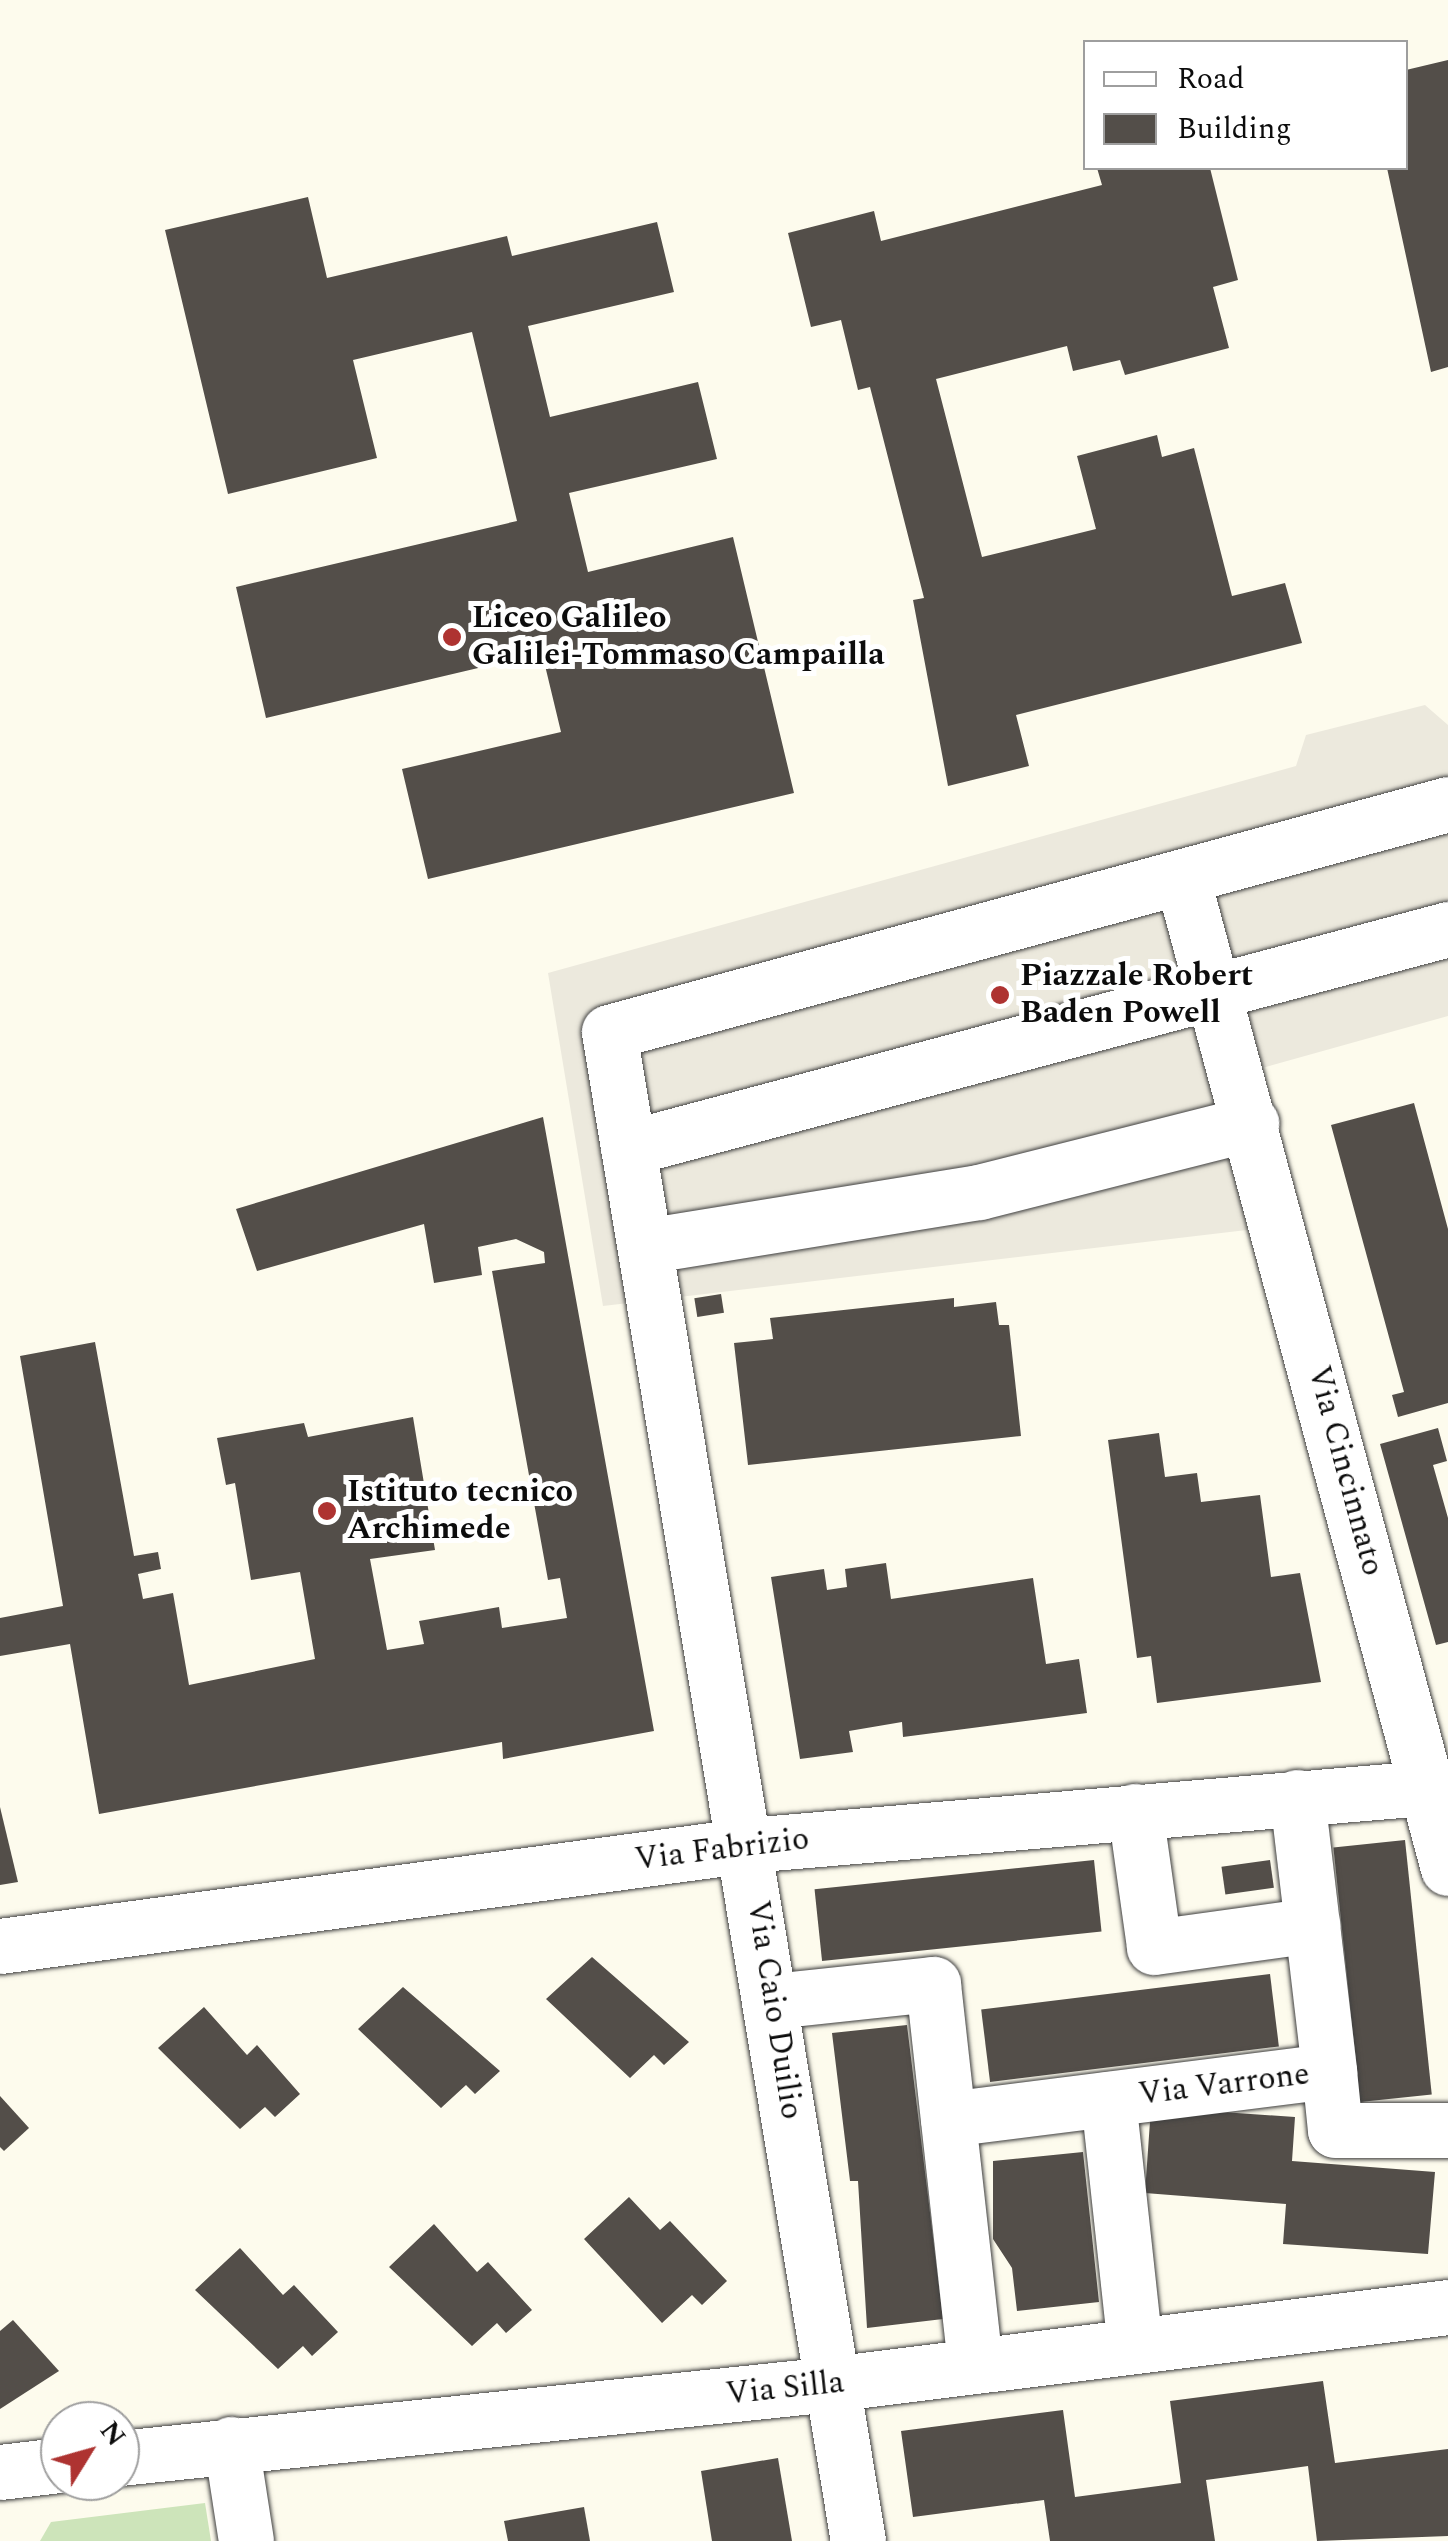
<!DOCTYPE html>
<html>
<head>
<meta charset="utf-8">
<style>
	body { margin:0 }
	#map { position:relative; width:1448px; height:2541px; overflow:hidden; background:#fdfbed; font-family:Spectral,serif }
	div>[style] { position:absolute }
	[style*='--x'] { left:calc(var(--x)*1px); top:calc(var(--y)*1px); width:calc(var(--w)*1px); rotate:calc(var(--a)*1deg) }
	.green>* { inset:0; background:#cde4ba }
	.plaza>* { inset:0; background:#ece9dd }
	.building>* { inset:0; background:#534e49; transform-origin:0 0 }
	.roads { filter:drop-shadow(0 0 2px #3f3f3f) drop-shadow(0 0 2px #3f3f3f) }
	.minor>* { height:55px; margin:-27.5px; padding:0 27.5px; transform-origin:27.5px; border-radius:27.5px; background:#fff }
	.dots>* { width:28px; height:28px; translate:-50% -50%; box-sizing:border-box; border:5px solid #fff; border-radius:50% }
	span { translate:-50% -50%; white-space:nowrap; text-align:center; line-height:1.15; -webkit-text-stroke:10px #fff; paint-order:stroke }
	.poi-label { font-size:32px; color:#0c0c0c; font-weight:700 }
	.left { translate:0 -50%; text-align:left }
	.street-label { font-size:32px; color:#0c0c0c }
	.legend { position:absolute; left:1083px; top:40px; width:325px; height:130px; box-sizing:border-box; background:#fff; border:2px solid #9e9e9e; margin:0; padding:12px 18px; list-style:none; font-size:30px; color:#0c0c0c }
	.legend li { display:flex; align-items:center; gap:20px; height:50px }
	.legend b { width:50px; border:2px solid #9e9e9e }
	.north { position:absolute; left:40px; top:2401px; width:100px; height:100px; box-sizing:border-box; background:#fff; border:2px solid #9e9e9e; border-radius:50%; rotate:53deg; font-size:28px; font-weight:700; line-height:40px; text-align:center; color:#0c0c0c }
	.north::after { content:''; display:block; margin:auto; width:35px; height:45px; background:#ae3331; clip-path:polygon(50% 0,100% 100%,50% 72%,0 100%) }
</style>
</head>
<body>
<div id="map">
	<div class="green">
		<i style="clip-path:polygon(205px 2503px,211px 2541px,40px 2541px,51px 2522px)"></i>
	</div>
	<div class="plaza">
		<i style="clip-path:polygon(1425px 705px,1448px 725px,1448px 1016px,1237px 1075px,1280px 1226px,603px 1306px,548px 973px,1296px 766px,1306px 735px)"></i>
	</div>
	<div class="building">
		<i style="clip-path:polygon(1448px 60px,1448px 367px,1431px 372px,1387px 168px,1406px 168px,1406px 70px)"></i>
		<i style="clip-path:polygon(1097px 168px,1210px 168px,1238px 280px,1213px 287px,1229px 348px,1125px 375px,1120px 360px,1073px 371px,1067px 346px,936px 379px,982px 557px,1096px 529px,1077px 456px,1157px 435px,1162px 457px,1194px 448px,1232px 596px,1285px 583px,1302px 643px,1016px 715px,1029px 766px,948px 786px,913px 600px,924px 598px,870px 387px,858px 390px,841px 320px,811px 327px,788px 233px,874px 211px,881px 241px,1102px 185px)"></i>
		<i style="clip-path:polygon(308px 197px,327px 278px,507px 236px,512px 256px,657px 222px,674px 292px,528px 326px,550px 417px,698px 382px,717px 459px,569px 493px,588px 572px,733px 537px,794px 793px,428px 879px,402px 769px,561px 732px,542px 653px,266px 718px,236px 587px,517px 521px,472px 332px,353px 360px,377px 458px,228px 494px,165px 230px)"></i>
		<i style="clip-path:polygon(1414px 1103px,1448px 1229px,1448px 1403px,1398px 1417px,1392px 1395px,1404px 1392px,1331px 1125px)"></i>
		<i style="clip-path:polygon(543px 1117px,654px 1731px,503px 1759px,502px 1742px,99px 1814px,70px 1644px,0 1656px,0 1618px,63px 1606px,20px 1356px,95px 1342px,134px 1556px,158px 1552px,161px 1569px,138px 1574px,143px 1599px,173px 1593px,189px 1685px,315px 1659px,300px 1572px,251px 1580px,235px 1483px,226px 1485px,217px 1438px,304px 1423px,308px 1437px,413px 1417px,435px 1550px,370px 1559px,387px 1650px,424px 1644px,419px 1621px,499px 1607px,502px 1628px,567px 1618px,560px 1578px,548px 1580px,492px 1271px,545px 1263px,544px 1252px,516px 1239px,478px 1247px,482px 1275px,434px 1283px,424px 1224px,257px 1271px,236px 1209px)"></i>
		<i style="left:721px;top:1294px;width:19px;height:27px;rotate:81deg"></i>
		<i style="clip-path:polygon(954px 1298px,954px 1307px,996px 1302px,999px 1325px,1009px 1325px,1021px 1436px,748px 1465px,734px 1343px,773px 1339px,770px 1318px)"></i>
		<i style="clip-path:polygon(1438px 1428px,1447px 1461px,1433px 1465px,1448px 1518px,1448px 1642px,1436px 1645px,1380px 1444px)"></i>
		<i style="clip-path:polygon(1159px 1433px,1165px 1477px,1197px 1473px,1201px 1502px,1260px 1495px,1271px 1577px,1300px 1573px,1321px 1682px,1157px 1703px,1151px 1656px,1137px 1658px,1108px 1440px)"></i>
		<i style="clip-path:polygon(886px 1563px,891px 1599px,1033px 1578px,1046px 1664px,1079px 1659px,1087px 1713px,903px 1737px,902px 1722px,849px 1731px,853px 1752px,800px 1759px,771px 1577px,824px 1569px,827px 1590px,847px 1587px,845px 1569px)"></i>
		<i style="clip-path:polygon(0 1807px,18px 1882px,0 1885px)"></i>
		<i style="left:1405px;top:1840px;width:256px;height:72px;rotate:84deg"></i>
		<i style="left:1094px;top:1860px;width:72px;height:281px;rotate:84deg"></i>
		<i style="left:1270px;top:1860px;width:28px;height:49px;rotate:82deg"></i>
		<i style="clip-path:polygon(592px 1957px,689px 2042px,664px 2065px,654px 2055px,630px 2078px,546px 1999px)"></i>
		<i style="left:1270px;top:1974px;width:73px;height:291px;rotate:83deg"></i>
		<i style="clip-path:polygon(403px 1987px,500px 2071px,475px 2094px,466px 2085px,441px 2108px,358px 2029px)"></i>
		<i style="clip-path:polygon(204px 2007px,247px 2055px,257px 2045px,300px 2094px,275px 2117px,265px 2107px,240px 2129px,158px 2048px)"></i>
		<i style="clip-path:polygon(907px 2025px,943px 2319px,867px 2328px,858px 2181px,850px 2181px,832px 2033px)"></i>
		<i style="clip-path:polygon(0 2096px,29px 2128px,4px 2151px,0 2147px)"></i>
		<i style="clip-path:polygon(1151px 2107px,1295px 2117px,1292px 2161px,1435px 2172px,1428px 2254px,1283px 2244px,1286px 2204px,1145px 2193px)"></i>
		<i style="clip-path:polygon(1083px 2152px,1099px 2302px,1017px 2311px,1012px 2268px,993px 2239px,993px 2161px)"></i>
		<i style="clip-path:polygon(629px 2197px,660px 2230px,670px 2221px,727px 2281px,702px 2305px,692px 2295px,662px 2323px,584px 2239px)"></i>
		<i style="clip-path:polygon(434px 2224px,477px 2272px,488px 2262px,532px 2310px,506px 2333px,497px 2323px,472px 2346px,389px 2267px)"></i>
		<i style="clip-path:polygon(240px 2248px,283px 2295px,294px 2285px,338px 2332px,312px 2356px,303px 2346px,278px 2369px,195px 2290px)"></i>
		<i style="clip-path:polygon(13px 2320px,59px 2371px,0 2409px,0 2331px)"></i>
		<i style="clip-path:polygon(1323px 2381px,1335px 2463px,1448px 2449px,1448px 2536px,1317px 2541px,1308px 2466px,1206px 2480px,1215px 2541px,1050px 2541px,1044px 2500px,913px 2517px,901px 2431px,1063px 2410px,1075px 2497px,1181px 2483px,1170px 2401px)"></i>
		<i style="clip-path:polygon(778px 2458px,792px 2541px,712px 2541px,701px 2471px)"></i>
		<i style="clip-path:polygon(584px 2507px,590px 2541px,508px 2541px,504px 2521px)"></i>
	</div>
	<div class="roads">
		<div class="minor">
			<i style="--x:1182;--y:877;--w:1026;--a:74.98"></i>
			<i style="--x:628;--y:1148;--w:849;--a:-14.95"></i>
			<i style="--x:645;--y:1246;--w:338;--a:-9.2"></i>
			<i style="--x:979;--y:1192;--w:281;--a:-14.2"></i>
			<i style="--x:1297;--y:1797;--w:276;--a:83.3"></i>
			<i style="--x:1135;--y:1811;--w:137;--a:82"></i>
			<i style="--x:1154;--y:1947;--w:160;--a:-7.9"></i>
			<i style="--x:0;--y:1946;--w:755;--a:-7.69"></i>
			<i style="--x:748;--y:1845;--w:702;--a:-4.82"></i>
			<i style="--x:773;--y:2001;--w:161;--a:-6.1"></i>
			<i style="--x:933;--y:1984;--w:384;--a:83.7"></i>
			<i style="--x:1108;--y:2099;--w:248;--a:83.8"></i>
			<i style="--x:948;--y:2119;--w:384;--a:-7.2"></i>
			<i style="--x:1329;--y:2071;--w:59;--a:84.2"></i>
			<i style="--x:1335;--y:2130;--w:113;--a:0"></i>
			<i style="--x:231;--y:2444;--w:98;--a:81.2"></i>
			<i style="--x:120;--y:2458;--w:715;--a:-5.94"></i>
			<i style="--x:831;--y:2384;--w:622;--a:-7.11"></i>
			<i style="--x:0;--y:2472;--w:60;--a:-6.7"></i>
			<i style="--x:858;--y:2541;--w:1529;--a:-99.37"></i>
			<i style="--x:609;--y:1032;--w:869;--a:-15.2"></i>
		</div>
	</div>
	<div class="dots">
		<i style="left:452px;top:637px;background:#ae3331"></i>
		<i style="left:1000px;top:995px;background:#ae3331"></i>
		<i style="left:327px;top:1511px;background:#ae3331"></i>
	</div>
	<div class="poi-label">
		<span class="left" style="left:472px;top:637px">Liceo Galileo<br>Galilei-Tommaso Campailla</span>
		<span class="left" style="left:1020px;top:995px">Piazzale Robert<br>Baden Powell</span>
		<span class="left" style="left:347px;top:1511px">Istituto tecnico<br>Archimede</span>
	</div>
	<div class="street-label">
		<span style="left:1345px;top:1471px;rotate:75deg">Via Cincinnato</span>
		<span style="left:722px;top:1850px;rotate:-7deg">Via Fabrizio</span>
		<span style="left:774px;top:2010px;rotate:81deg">Via Caio Duilio</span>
		<span style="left:1224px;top:2085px;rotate:-7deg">Via Varrone</span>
		<span style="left:785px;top:2389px;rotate:-6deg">Via Silla</span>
	</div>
	<ul class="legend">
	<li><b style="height:12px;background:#fff"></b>Road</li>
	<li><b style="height:28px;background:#534e49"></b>Building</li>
	</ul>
	<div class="north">N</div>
</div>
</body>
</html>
